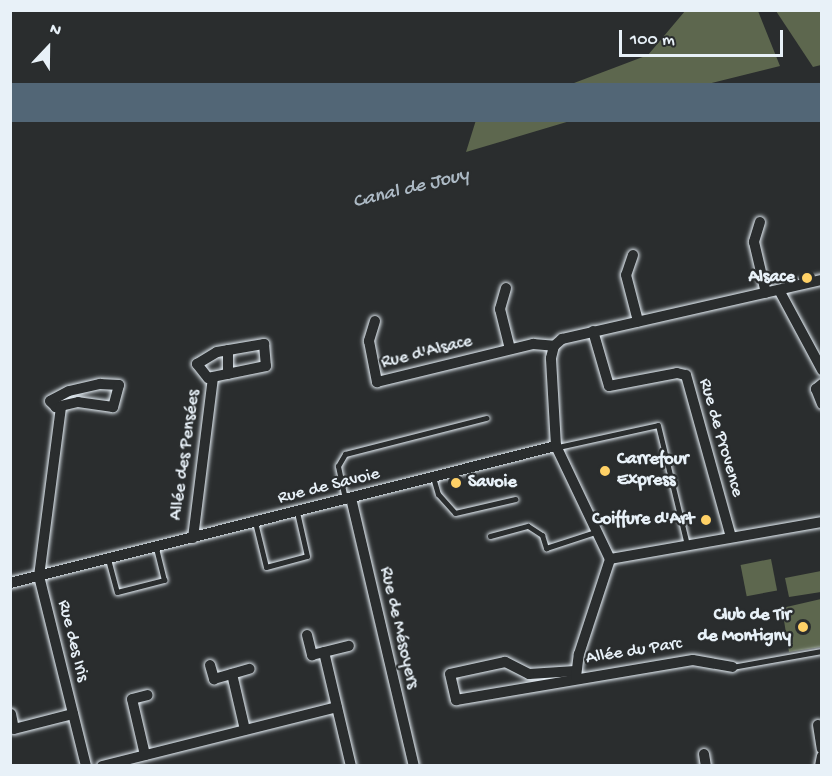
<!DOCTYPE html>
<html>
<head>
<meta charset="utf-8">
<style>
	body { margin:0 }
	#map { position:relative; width:832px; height:776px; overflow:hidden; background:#2a2d2e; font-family:"Gochi Hand",sans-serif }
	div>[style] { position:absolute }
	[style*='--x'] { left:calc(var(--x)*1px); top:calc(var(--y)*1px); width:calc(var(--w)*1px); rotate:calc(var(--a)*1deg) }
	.green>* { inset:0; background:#5d674e; transform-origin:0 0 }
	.water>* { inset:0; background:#526676; transform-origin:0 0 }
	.roads { filter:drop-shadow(0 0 2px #e8f1f8) drop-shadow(0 0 2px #e8f1f8) }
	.lane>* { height:5px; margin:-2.5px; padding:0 2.5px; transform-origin:2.5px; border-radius:2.5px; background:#2a2d2e }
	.street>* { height:10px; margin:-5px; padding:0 5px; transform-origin:5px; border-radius:5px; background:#2a2d2e }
	.dots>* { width:16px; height:16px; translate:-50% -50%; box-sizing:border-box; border:3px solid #2a2d2e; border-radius:50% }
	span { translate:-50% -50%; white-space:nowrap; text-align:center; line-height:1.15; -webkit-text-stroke:4.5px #2a2d2e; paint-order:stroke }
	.poi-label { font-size:18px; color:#e8f1f8; font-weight:700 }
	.right { translate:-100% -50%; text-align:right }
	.left { translate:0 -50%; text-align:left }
	.street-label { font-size:18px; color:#e8f1f8 }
	.water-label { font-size:20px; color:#acb9c4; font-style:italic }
	.frame { position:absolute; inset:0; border:12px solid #e8f1f8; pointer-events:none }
	.north { position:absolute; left:18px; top:18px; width:60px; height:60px; -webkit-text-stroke:4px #2a2d2e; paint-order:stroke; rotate:22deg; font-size:16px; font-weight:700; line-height:24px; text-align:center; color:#e8f1f8 }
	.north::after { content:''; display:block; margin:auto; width:21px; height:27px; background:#e8f1f8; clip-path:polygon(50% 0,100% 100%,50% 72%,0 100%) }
	.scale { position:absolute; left:619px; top:30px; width:164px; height:27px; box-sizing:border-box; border:3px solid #e8f1f8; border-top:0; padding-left:8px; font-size:18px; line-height:21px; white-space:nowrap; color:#e8f1f8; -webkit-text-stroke:4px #2a2d2e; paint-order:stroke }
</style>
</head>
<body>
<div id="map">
	<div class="green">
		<i style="clip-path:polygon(685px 11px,758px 11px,780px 66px,627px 104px,466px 152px,476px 120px,648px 55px)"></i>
		<i style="clip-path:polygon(776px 11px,821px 11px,821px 65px,813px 67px)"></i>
		<i style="left:771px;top:559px;width:32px;height:31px;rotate:79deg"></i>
		<i style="clip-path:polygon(821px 571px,821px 592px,789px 597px,785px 578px)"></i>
		<i style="clip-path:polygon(821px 599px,821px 647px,789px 652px,782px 608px)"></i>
	</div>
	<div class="water">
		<i style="left:821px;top:83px;width:39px;height:836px;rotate:90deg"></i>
	</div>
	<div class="roads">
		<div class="lane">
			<i style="--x:558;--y:447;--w:102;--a:-12.4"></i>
			<i style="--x:658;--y:425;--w:123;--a:76.4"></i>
			<i style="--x:433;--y:477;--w:18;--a:74"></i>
			<i style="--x:438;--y:494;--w:25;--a:48"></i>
			<i style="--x:455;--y:513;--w:62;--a:-13.1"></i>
			<i style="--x:345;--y:499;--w:34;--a:-102"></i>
			<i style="--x:338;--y:466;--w:14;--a:-60"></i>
			<i style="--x:345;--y:454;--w:146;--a:-14.3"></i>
			<i style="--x:255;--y:522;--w:46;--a:76.3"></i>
			<i style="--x:266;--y:567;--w:42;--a:-15"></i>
			<i style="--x:307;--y:556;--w:45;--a:-102.8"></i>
			<i style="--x:490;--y:536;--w:39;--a:-15"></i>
			<i style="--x:528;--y:526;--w:17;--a:33"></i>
			<i style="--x:542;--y:535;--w:14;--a:73"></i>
			<i style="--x:546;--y:548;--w:52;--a:-18.1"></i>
			<i style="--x:108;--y:559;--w:34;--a:75"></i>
			<i style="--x:117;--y:592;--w:49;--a:-14.3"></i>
			<i style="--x:164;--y:580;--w:34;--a:-104"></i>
			<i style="--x:732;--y:667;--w:91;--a:-10.1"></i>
		</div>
		<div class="street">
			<i style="--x:760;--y:222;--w:21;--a:107"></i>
			<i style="--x:754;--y:242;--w:52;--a:76.8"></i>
			<i style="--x:633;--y:255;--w:21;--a:109"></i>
			<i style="--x:626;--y:275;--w:48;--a:75.4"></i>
			<i style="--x:506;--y:288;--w:22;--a:106"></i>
			<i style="--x:500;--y:309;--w:41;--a:76"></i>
			<i style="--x:779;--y:290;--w:91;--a:61.7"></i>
			<i style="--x:375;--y:321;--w:21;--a:107"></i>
			<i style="--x:369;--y:341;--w:42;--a:79"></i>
			<i style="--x:377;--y:382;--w:161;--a:-13.7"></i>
			<i style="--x:533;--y:344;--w:21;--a:5"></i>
			<i style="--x:593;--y:331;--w:57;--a:73.8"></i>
			<i style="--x:609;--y:386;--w:69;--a:-10.8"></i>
			<i style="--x:677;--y:373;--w:9;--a:13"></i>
			<i style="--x:686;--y:375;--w:168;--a:74.5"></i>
			<i style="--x:264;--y:344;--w:22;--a:85"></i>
			<i style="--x:266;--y:366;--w:59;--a:168.3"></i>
			<i style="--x:208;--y:378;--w:18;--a:-128"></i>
			<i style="--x:197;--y:364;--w:23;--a:-31"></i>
			<i style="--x:217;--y:352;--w:48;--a:-9.7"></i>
			<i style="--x:228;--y:350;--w:24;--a:90"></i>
			<i style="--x:100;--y:384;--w:19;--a:3"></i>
			<i style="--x:119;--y:385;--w:23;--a:105"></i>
			<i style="--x:113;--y:407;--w:35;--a:-172"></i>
			<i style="--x:78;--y:402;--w:23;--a:167"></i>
			<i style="--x:56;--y:407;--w:8;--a:-135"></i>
			<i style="--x:50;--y:401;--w:21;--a:-28"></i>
			<i style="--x:69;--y:391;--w:32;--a:-13"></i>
			<i style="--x:822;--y:384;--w:8;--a:140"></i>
			<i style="--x:816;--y:389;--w:16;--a:68"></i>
			<i style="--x:61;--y:407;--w:170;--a:97.4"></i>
			<i style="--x:39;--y:576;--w:196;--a:76.1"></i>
			<i style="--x:556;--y:446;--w:125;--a:64.5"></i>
			<i style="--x:610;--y:559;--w:215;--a:-9.9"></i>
			<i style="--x:351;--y:498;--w:275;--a:76.8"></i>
			<i style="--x:193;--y:538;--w:162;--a:-82.9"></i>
			<i style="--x:10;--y:583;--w:563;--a:-14.09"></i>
			<i style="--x:556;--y:446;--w:88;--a:-93.3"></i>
			<i style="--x:551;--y:358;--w:12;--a:-76"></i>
			<i style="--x:554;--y:346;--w:11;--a:-41"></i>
			<i style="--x:562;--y:339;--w:267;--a:-12.8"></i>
			<i style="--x:307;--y:635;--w:21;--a:76"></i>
			<i style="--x:312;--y:655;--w:38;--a:-14"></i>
			<i style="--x:324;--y:652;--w:117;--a:76.7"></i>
			<i style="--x:210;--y:665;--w:15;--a:74"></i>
			<i style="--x:214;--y:679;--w:37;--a:-16"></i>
			<i style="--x:575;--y:671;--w:46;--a:176.3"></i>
			<i style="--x:529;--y:674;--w:27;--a:-153"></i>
			<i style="--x:505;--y:662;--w:56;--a:167.7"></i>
			<i style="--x:450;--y:674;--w:27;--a:77"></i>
			<i style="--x:456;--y:700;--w:240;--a:-9.6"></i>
			<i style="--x:693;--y:660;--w:40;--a:10"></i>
			<i style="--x:232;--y:674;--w:57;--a:76.9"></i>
			<i style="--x:576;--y:677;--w:23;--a:-83"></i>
			<i style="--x:579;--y:654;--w:100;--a:-71.9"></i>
			<i style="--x:11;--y:714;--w:15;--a:79"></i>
			<i style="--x:14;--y:729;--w:61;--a:-14.3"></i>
			<i style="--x:818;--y:725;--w:24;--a:81"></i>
			<i style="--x:704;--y:754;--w:12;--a:81"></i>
			<i style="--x:145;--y:755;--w:57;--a:-103.1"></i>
			<i style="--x:132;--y:699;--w:16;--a:-14"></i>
			<i style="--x:102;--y:766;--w:242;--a:-14.1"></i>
			<i style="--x:820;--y:766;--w:10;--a:-79"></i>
		</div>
	</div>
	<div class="dots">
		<i style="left:807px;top:278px;background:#ffd166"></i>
		<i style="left:605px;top:471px;background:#ffd166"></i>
		<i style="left:456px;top:483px;background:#ffd166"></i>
		<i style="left:706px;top:520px;background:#ffd166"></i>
		<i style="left:803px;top:627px;background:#ffd166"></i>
	</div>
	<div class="poi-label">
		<span class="right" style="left:795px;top:278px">Alsace</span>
		<span class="left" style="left:617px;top:471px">Carrefour<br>Express</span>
		<span class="left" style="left:468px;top:483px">Savoie</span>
		<span class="right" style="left:694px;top:520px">Coiffure d'Art</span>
		<span class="right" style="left:791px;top:627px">Club de Tir<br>de Montigny</span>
	</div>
	<div class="street-label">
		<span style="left:427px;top:353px;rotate:-14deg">Rue d'Alsace</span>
		<span style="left:720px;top:438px;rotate:74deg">Rue de Provence</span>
		<span style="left:186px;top:455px;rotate:-82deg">Allée des Pensées</span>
		<span style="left:329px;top:487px;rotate:-14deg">Rue de Savoie</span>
		<span style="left:398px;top:628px;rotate:77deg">Rue de Mésoyers</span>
		<span style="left:72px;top:641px;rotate:76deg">Rue des Iris</span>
		<span style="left:634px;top:652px;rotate:-9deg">Allée du Parc</span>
	</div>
	<div class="water-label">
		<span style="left:411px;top:189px;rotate:-14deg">Canal de Jouy</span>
	</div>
	<div class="frame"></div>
	<div class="north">N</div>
	<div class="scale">100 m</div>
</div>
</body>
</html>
